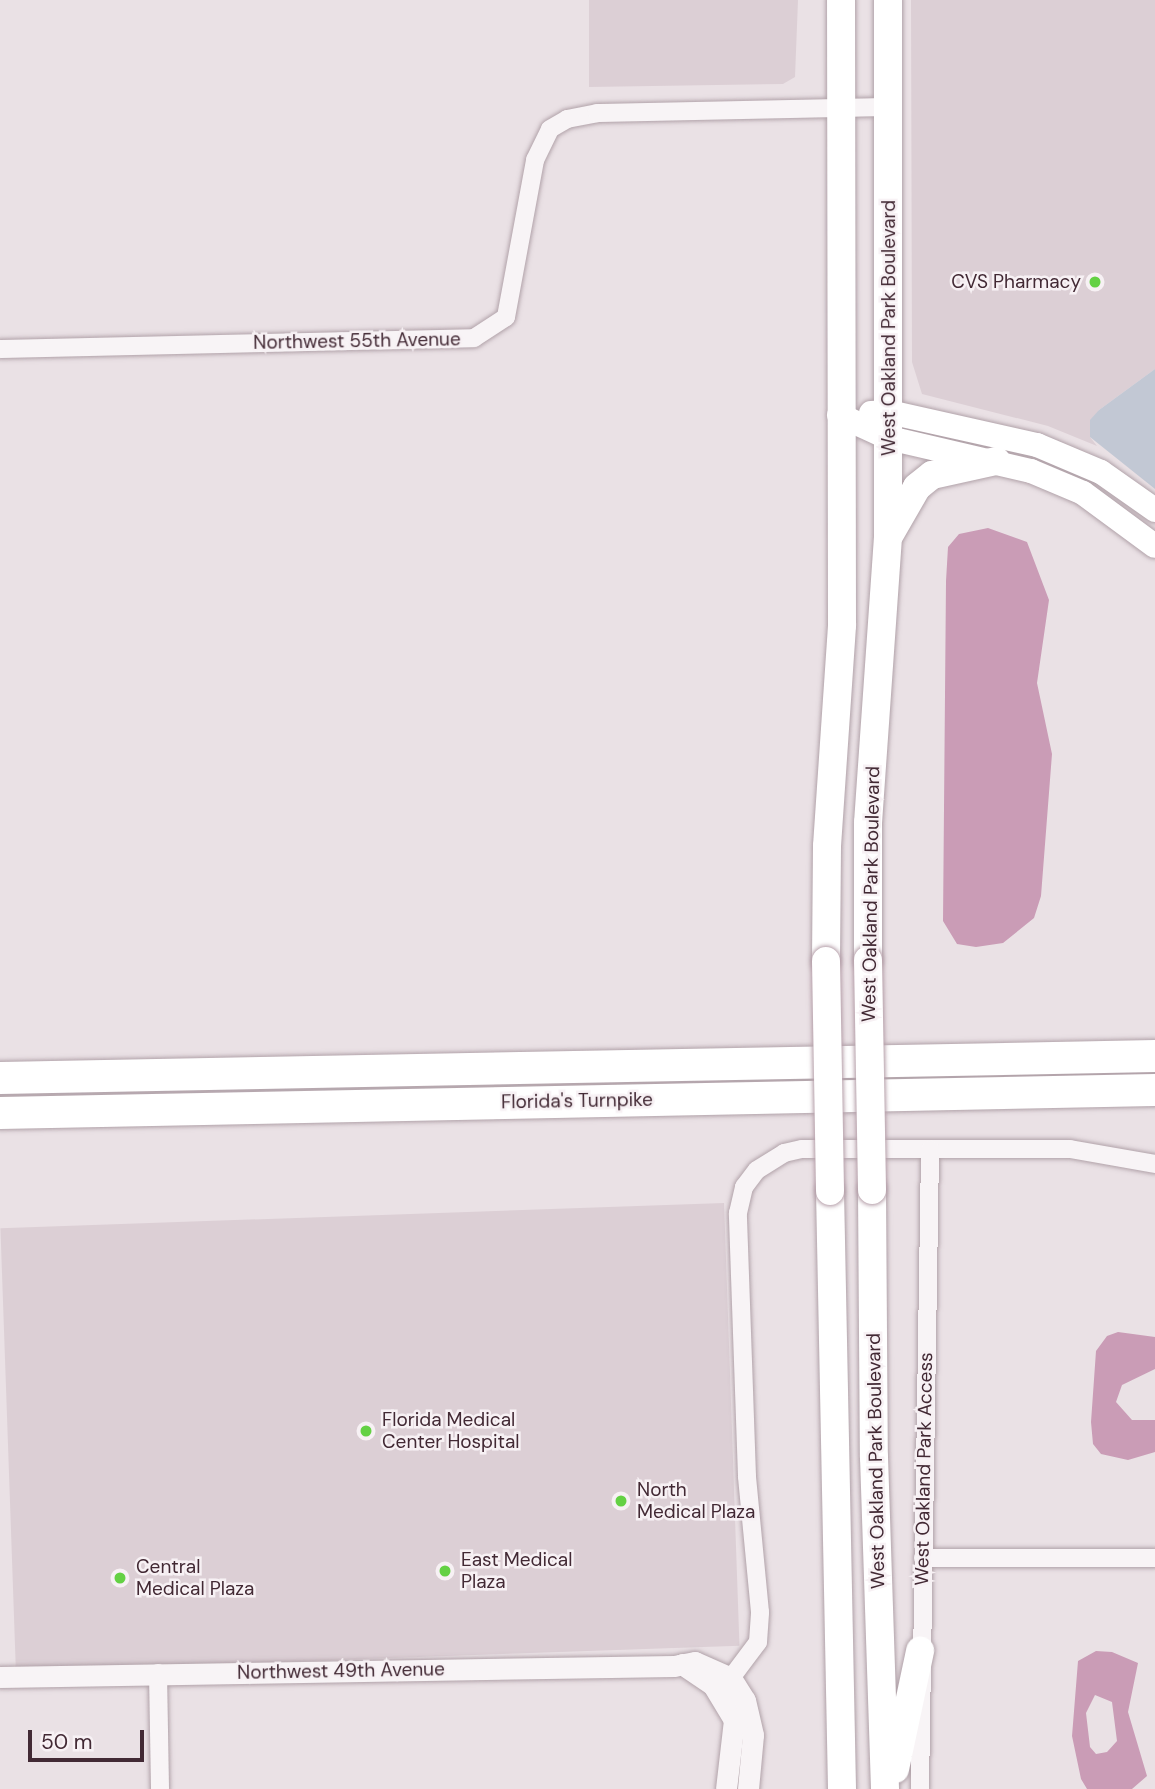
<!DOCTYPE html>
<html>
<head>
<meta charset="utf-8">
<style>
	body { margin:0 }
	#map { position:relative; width:1155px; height:1789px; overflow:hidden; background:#eae1e5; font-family:"DM Sans",sans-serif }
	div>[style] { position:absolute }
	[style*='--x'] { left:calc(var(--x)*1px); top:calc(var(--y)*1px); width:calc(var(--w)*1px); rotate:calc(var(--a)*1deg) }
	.built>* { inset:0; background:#dccfd5; transform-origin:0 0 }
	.green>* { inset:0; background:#c2c8d4 }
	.water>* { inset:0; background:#ca9cb6 }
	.roads { filter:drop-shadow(0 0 2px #b1a2a9) drop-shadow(0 0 2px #b1a2a9) }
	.minor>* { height:18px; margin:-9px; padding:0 9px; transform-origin:9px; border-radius:9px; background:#f8f4f6 }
	.tertiary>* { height:21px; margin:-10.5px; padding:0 10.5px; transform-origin:10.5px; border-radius:10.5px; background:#f8f4f6 }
	.secondary>* { height:24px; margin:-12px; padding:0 12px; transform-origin:12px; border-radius:12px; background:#fff }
	.primary>* { height:28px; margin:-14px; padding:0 14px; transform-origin:14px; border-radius:14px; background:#fff }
	.motorway>* { height:32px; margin:-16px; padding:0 16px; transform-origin:16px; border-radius:16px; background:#fff }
	.bridges { filter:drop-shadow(0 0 2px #b6a0aa) drop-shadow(0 0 2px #b6a0aa) }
	.primary-bridge>* { height:28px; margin:-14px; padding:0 14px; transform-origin:14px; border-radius:14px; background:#fff }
	.dots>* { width:19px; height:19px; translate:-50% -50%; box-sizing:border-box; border:4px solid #f7f1f4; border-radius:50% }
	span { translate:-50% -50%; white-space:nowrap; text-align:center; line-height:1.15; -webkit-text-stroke:5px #f7f1f4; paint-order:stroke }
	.poi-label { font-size:19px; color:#422934 }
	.right { translate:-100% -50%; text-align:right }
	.left { translate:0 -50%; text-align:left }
	.street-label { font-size:19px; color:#422934 }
	.scale { position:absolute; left:28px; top:1730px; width:116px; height:32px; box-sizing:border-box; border:4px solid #422934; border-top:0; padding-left:9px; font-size:21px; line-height:24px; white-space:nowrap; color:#422934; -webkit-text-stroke:5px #f7f1f4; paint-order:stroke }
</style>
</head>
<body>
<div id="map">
	<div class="built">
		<i style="clip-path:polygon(589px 0,798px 0,795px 77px,783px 84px,589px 87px)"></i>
		<i style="clip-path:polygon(911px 0,1155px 0,1155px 369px,1099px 410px,1090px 437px,1097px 446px,1048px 426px,922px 394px,912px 362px)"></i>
		<i style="left:724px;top:1203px;width:443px;height:724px;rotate:88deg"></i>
	</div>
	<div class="green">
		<i style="clip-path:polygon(1155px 369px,1155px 489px,1090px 437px,1090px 420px,1099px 410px)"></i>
	</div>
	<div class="water">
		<i style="clip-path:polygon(988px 528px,1027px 542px,1049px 600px,1037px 683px,1052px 754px,1041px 896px,1034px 918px,1003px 943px,976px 947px,957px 944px,943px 921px,946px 581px,948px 547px,959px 534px)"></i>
		<i style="clip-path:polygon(1118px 1332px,1155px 1337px,1155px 1369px,1122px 1385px,1116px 1402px,1132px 1420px,1155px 1420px,1155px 1452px,1128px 1460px,1101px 1454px,1093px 1444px,1091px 1422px,1096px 1351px,1107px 1336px)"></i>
		<i style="clip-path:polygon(evenodd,1096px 1651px,1112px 1652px,1138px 1663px,1128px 1712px,1147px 1776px,1132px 1789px,1087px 1789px,1081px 1779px,1072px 1736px,1078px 1661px,1096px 1651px,1095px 1695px,1112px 1702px,1117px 1741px,1107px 1752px,1096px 1754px,1090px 1747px,1086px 1713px,1095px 1695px)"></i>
	</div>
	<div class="roads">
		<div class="minor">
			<i style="--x:0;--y:349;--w:474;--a:-1.3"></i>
			<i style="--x:474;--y:338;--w:38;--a:-33"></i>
			<i style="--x:506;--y:317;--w:160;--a:-79.5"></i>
			<i style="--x:535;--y:160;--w:34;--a:-64"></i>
			<i style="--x:550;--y:129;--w:20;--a:-30"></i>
			<i style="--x:567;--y:119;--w:31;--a:-11"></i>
			<i style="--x:597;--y:113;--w:292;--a:-1.2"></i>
			<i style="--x:923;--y:1558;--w:232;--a:0"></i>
			<i style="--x:158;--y:1673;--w:116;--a:89"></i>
			<i style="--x:731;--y:1678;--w:45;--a:-53.1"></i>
			<i style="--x:758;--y:1642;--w:30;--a:-86"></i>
			<i style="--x:760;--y:1612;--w:137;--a:-95.5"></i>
			<i style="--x:747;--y:1476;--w:263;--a:-92"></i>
			<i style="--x:738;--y:1213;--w:27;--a:-77"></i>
			<i style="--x:744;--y:1187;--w:21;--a:-53"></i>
			<i style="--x:757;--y:1170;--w:32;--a:-32"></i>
			<i style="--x:784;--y:1153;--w:18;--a:-13"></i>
			<i style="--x:802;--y:1149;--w:268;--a:0"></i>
			<i style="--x:1070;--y:1149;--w:86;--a:10"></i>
			<i style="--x:920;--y:1789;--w:640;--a:-89.1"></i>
		</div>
		<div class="tertiary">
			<i style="--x:682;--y:1664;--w:37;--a:34"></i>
			<i style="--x:713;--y:1685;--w:41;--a:59"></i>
			<i style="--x:734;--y:1720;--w:69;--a:96.6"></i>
			<i style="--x:0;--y:1677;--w:674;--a:-0.94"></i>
			<i style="--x:674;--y:1666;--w:21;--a:-11"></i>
			<i style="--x:695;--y:1662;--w:39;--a:24"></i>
			<i style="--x:731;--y:1678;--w:26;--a:58"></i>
			<i style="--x:745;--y:1700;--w:36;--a:77"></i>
			<i style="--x:753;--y:1735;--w:54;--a:95.3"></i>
		</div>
		<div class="secondary">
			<i style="--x:871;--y:413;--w:18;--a:-3"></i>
			<i style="--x:889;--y:412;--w:152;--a:12.6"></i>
			<i style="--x:1037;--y:445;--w:69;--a:22.9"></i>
			<i style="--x:1101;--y:472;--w:66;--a:35.1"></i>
			<i style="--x:839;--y:415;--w:55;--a:24.7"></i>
			<i style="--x:889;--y:438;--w:146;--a:13.1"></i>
			<i style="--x:1031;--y:471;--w:56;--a:22.9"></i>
			<i style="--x:1083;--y:493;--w:89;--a:36.4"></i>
		</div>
		<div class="primary">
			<i style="--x:890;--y:534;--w:54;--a:-60.1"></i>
			<i style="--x:917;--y:487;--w:19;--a:-39"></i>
			<i style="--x:932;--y:475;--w:66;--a:-12.3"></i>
			<i style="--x:868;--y:960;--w:137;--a:-90"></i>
			<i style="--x:868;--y:823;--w:287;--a:-86"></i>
			<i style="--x:888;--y:537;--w:537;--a:-90"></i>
			<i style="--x:826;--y:961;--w:115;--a:-89.5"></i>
			<i style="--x:827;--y:846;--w:222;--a:-86.1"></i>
			<i style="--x:842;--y:625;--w:625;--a:-90.09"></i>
			<i style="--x:872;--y:1190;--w:267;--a:89.6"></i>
			<i style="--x:874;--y:1457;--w:332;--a:88.1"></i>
			<i style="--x:830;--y:1191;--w:598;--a:88.85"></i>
			<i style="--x:895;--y:1769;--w:121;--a:-78"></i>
		</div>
		<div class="motorway">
			<i style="--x:0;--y:1078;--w:1155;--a:-1.09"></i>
			<i style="--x:0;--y:1113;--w:1155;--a:-1.14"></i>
		</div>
	</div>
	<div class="bridges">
		<div class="primary-bridge">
			<i style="--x:868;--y:960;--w:230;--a:89"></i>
			<i style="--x:826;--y:961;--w:230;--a:89"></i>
		</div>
	</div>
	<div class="dots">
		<i style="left:1095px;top:282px;background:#64d144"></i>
		<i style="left:366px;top:1431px;background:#64d144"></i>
		<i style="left:621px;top:1501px;background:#64d144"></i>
		<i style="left:445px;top:1571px;background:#64d144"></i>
		<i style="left:120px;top:1578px;background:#64d144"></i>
	</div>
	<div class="poi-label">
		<span class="right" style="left:1081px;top:282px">CVS Pharmacy</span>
		<span class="left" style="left:382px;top:1431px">Florida Medical<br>Center Hospital</span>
		<span class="left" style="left:637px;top:1501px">North<br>Medical Plaza</span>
		<span class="left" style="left:461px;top:1571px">East Medical<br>Plaza</span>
		<span class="left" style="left:136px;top:1578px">Central<br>Medical Plaza</span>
	</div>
	<div class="street-label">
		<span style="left:889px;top:328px;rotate:-90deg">West Oakland Park Boulevard</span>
		<span style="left:357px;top:341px;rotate:-1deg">Northwest 55th Avenue</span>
		<span style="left:871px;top:894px;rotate:-89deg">West Oakland Park Boulevard</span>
		<span style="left:577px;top:1101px;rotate:-1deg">Florida's Turnpike</span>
		<span style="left:876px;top:1461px;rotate:-91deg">West Oakland Park Boulevard</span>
		<span style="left:924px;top:1469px;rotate:-89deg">West Oakland Park Access</span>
		<span style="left:341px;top:1671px;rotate:-1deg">Northwest 49th Avenue</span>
	</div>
	<div class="scale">50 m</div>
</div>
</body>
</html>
